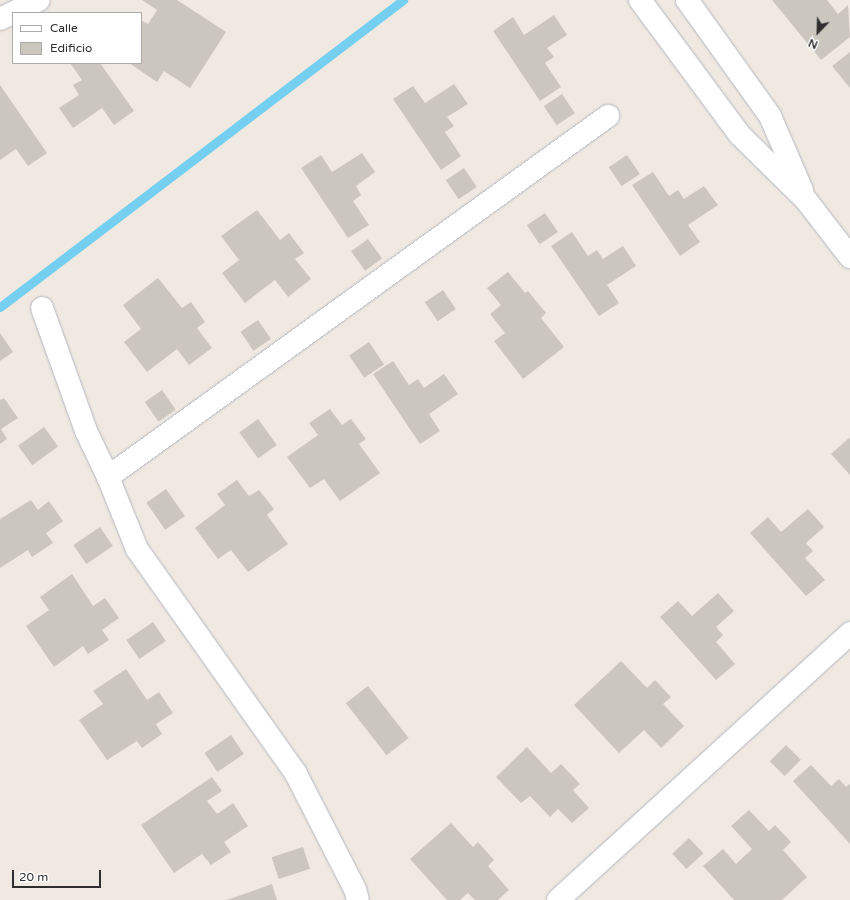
<!DOCTYPE html>
<html>
<head>
<meta charset="utf-8">
<style>
	body { margin:0 }
	#map { position:relative; width:850px; height:900px; overflow:hidden; background:#efe9e1; font-family:"Varela Round",sans-serif }
	div>[style] { position:absolute }
	[style*='--x'] { left:calc(var(--x)*1px); top:calc(var(--y)*1px); width:calc(var(--w)*1px); rotate:calc(var(--a)*1deg) }
	.stream>* { height:9px; margin:-4.5px; padding:0 4.5px; transform-origin:4.5px; border-radius:4.5px; background:#75cff0 }
	.building>* { inset:0; background:#cbc7bf; transform-origin:0 0 }
	.roads { filter:drop-shadow(0 0 1px #b4b7c1) drop-shadow(0 0 1px #b4b7c1) }
	.minor>* { height:22px; margin:-11px; padding:0 11px; transform-origin:11px; border-radius:11px; background:#fff }
	span { translate:-50% -50%; white-space:nowrap; text-align:center; line-height:1.15; -webkit-text-stroke:3px #fff; paint-order:stroke }
	.legend { position:absolute; left:12px; top:12px; width:130px; height:52px; box-sizing:border-box; background:#fff; border:1px solid #ababab; margin:0; padding:5px 7px; list-style:none; font-size:12px; color:#2e2e2e }
	.legend li { display:flex; align-items:center; gap:8px; height:20px }
	.legend b { width:20px; border:1px solid #ababab }
	.north { position:absolute; left:798px; top:12px; width:40px; height:40px; -webkit-text-stroke:3px #fff; paint-order:stroke; rotate:203deg; font-size:11px; font-weight:700; line-height:16px; text-align:center; color:#2e2e2e }
	.north::after { content:''; display:block; margin:auto; width:14px; height:18px; background:#2e2e2e; clip-path:polygon(50% 0,100% 100%,50% 72%,0 100%) }
	.scale { position:absolute; left:12px; top:870px; width:89px; height:18px; box-sizing:border-box; border:2px solid #2e2e2e; border-top:0; padding-left:5px; font-size:12px; line-height:14px; white-space:nowrap; color:#2e2e2e; -webkit-text-stroke:3px #fff; paint-order:stroke }
</style>
</head>
<body>
<div id="map">
	<div class="stream">
		<i style="--x:0;--y:307;--w:507;--a:-37.3"></i>
	</div>
	<div class="building">
		<i style="clip-path:polygon(142px 0,177px 0,226px 32px,190px 88px,164px 71px,157px 82px,129px 63px,141px 63px,141px 20px,148px 24px,157px 10px)"></i>
		<i style="clip-path:polygon(772px 0,827px 0,838px 14px,848px 5px,850px 37px,821px 60px)"></i>
		<i style="clip-path:polygon(554px 15px,567px 35px,547px 48px,554px 57px,545px 63px,561px 87px,540px 101px,493px 31px,513px 17px,524px 35px)"></i>
		<i style="clip-path:polygon(850px 52px,850px 88px,832px 66px)"></i>
		<i style="clip-path:polygon(70px 63px,100px 63px,134px 111px,114px 125px,102px 108px,73px 128px,59px 108px,79px 95px,73px 85px,82px 80px)"></i>
		<i style="clip-path:polygon(454px 84px,468px 104px,447px 117px,454px 126px,445px 132px,461px 156px,441px 170px,393px 99px,413px 86px,425px 103px)"></i>
		<i style="clip-path:polygon(0 85px,47px 153px,28px 166px,16px 149px,0 160px)"></i>
		<i style="left:562px;top:94px;width:23px;height:22px;rotate:56deg"></i>
		<i style="clip-path:polygon(362px 153px,375px 172px,356px 186px,361px 195px,353px 201px,369px 225px,348px 238px,301px 168px,321px 155px,332px 172px)"></i>
		<i style="left:627px;top:155px;width:23px;height:22px;rotate:56deg"></i>
		<i style="left:464px;top:168px;width:23px;height:22px;rotate:56deg"></i>
		<i style="clip-path:polygon(653px 172px,669px 196px,678px 190px,684px 199px,704px 186px,718px 205px,688px 225px,700px 242px,680px 256px,632px 185px)"></i>
		<i style="clip-path:polygon(257px 210px,280px 240px,289px 233px,304px 253px,295px 259px,311px 279px,288px 297px,275px 280px,245px 303px,222px 273px,239px 260px,221px 236px)"></i>
		<i style="left:545px;top:213px;width:23px;height:22px;rotate:56deg"></i>
		<i style="clip-path:polygon(572px 232px,588px 256px,597px 250px,603px 259px,623px 246px,636px 266px,607px 285px,619px 303px,599px 316px,551px 246px)"></i>
		<i style="left:368px;top:239px;width:24px;height:21px;rotate:54deg"></i>
		<i style="clip-path:polygon(508px 272px,525px 293px,528px 291px,546px 313px,541px 318px,564px 347px,523px 379px,494px 341px,505px 333px,490px 314px,501px 305px,487px 288px)"></i>
		<i style="clip-path:polygon(158px 278px,182px 308px,191px 302px,205px 322px,197px 328px,212px 348px,189px 365px,177px 349px,147px 372px,124px 342px,141px 329px,123px 305px)"></i>
		<i style="left:443px;top:290px;width:23px;height:22px;rotate:56deg"></i>
		<i style="left:258px;top:320px;width:23px;height:21px;rotate:56deg"></i>
		<i style="clip-path:polygon(0 333px,13px 352px,0 361px)"></i>
		<i style="left:369px;top:342px;width:27px;height:24px;rotate:56deg"></i>
		<i style="clip-path:polygon(393px 361px,409px 385px,418px 379px,424px 388px,444px 374px,458px 394px,429px 414px,440px 431px,420px 444px,373px 374px)"></i>
		<i style="left:162px;top:390px;width:24px;height:21px;rotate:55deg"></i>
		<i style="clip-path:polygon(4px 398px,18px 418px,1px 429px,7px 439px,0 444px,0 400px)"></i>
		<i style="clip-path:polygon(330px 409px,342px 425px,351px 419px,366px 439px,359px 444px,380px 473px,340px 501px,324px 479px,310px 488px,287px 457px,318px 435px,309px 423px)"></i>
		<i style="left:258px;top:419px;width:32px;height:23px;rotate:54deg"></i>
		<i style="left:44px;top:427px;width:24px;height:32px;rotate:54deg"></i>
		<i style="clip-path:polygon(849px 438px,850px 439px,850px 475px,831px 454px)"></i>
		<i style="clip-path:polygon(237px 480px,249px 496px,259px 490px,274px 509px,267px 515px,288px 544px,248px 572px,231px 550px,218px 559px,195px 528px,225px 505px,217px 494px)"></i>
		<i style="left:166px;top:489px;width:33px;height:24px;rotate:55deg"></i>
		<i style="clip-path:polygon(31px 500px,38px 510px,49px 501px,63px 521px,46px 533px,53px 543px,32px 557px,28px 550px,0 568px,0 519px)"></i>
		<i style="clip-path:polygon(808px 509px,824px 527px,806px 543px,813px 551px,805px 558px,825px 580px,806px 596px,750px 533px,768px 517px,781px 532px)"></i>
		<i style="left:100px;top:527px;width:23px;height:32px;rotate:56deg"></i>
		<i style="clip-path:polygon(72px 574px,93px 606px,105px 598px,119px 618px,102px 630px,109px 640px,88px 654px,83px 646px,54px 667px,26px 626px,49px 610px,40px 597px)"></i>
		<i style="clip-path:polygon(718px 593px,734px 611px,716px 627px,723px 635px,716px 642px,735px 664px,716px 680px,660px 617px,678px 601px,692px 616px)"></i>
		<i style="left:153px;top:622px;width:23px;height:32px;rotate:56deg"></i>
		<i style="clip-path:polygon(621px 661px,647px 688px,655px 680px,671px 697px,663px 704px,684px 726px,661px 748px,644px 730px,619px 753px,574px 705px)"></i>
		<i style="clip-path:polygon(126px 669px,147px 700px,159px 692px,173px 713px,156px 724px,162px 734px,142px 748px,137px 741px,107px 760px,79px 720px,103px 704px,93px 691px)"></i>
		<i style="left:368px;top:686px;width:66px;height:28px;rotate:52deg"></i>
		<i style="left:231px;top:735px;width:23px;height:32px;rotate:56deg"></i>
		<i style="left:786px;top:745px;width:21px;height:23px;rotate:45deg"></i>
		<i style="clip-path:polygon(527px 747px,551px 773px,561px 764px,580px 784px,573px 790px,589px 808px,572px 823px,558px 809px,550px 817px,530px 796px,521px 803px,496px 777px)"></i>
		<i style="clip-path:polygon(811px 765px,831px 786px,839px 779px,846px 787px,850px 784px,850px 844px,793px 781px)"></i>
		<i style="clip-path:polygon(212px 777px,222px 791px,207px 801px,217px 814px,233px 803px,248px 826px,224px 842px,231px 852px,211px 865px,202px 854px,174px 873px,141px 825px)"></i>
		<i style="clip-path:polygon(749px 810px,769px 831px,775px 825px,791px 842px,783px 850px,807px 877px,782px 900px,734px 900px,703px 866px,723px 849px,736px 864px,752px 849px,731px 826px)"></i>
		<i style="clip-path:polygon(451px 823px,473px 847px,478px 842px,494px 860px,488px 866px,509px 890px,498px 900px,475px 900px,468px 893px,460px 900px,447px 900px,410px 859px)"></i>
		<i style="left:689px;top:838px;width:21px;height:23px;rotate:47deg"></i>
		<i style="left:303px;top:847px;width:23px;height:33px;rotate:72deg"></i>
		<i style="clip-path:polygon(272px 884px,277px 900px,227px 900px)"></i>
	</div>
	<div class="roads">
		<div class="minor">
			<i style="--x:640;--y:0;--w:167;--a:53.5"></i>
			<i style="--x:739;--y:134;--w:94;--a:44.6"></i>
			<i style="--x:806;--y:200;--w:72;--a:52.3"></i>
			<i style="--x:687;--y:0;--w:143;--a:54.4"></i>
			<i style="--x:770;--y:116;--w:81;--a:66.6"></i>
			<i style="--x:0;--y:19;--w:43;--a:-26"></i>
			<i style="--x:42;--y:308;--w:131;--a:70.3"></i>
			<i style="--x:86;--y:431;--w:51;--a:64.4"></i>
			<i style="--x:108;--y:477;--w:78;--a:68.1"></i>
			<i style="--x:137;--y:549;--w:273;--a:54.7"></i>
			<i style="--x:295;--y:772;--w:131;--a:62.9"></i>
			<i style="--x:355;--y:889;--w:11;--a:75"></i>
			<i style="--x:108;--y:477;--w:617;--a:-35.83"></i>
			<i style="--x:558;--y:900;--w:396;--a:-42.4"></i>
		</div>
	</div>
	<ul class="legend">
	<li><b style="height:5px;background:#fff"></b>Calle</li>
	<li><b style="height:11px;background:#cbc7bf"></b>Edificio</li>
	</ul>
	<div class="north">N</div>
	<div class="scale">20 m</div>
</div>
</body>
</html>
